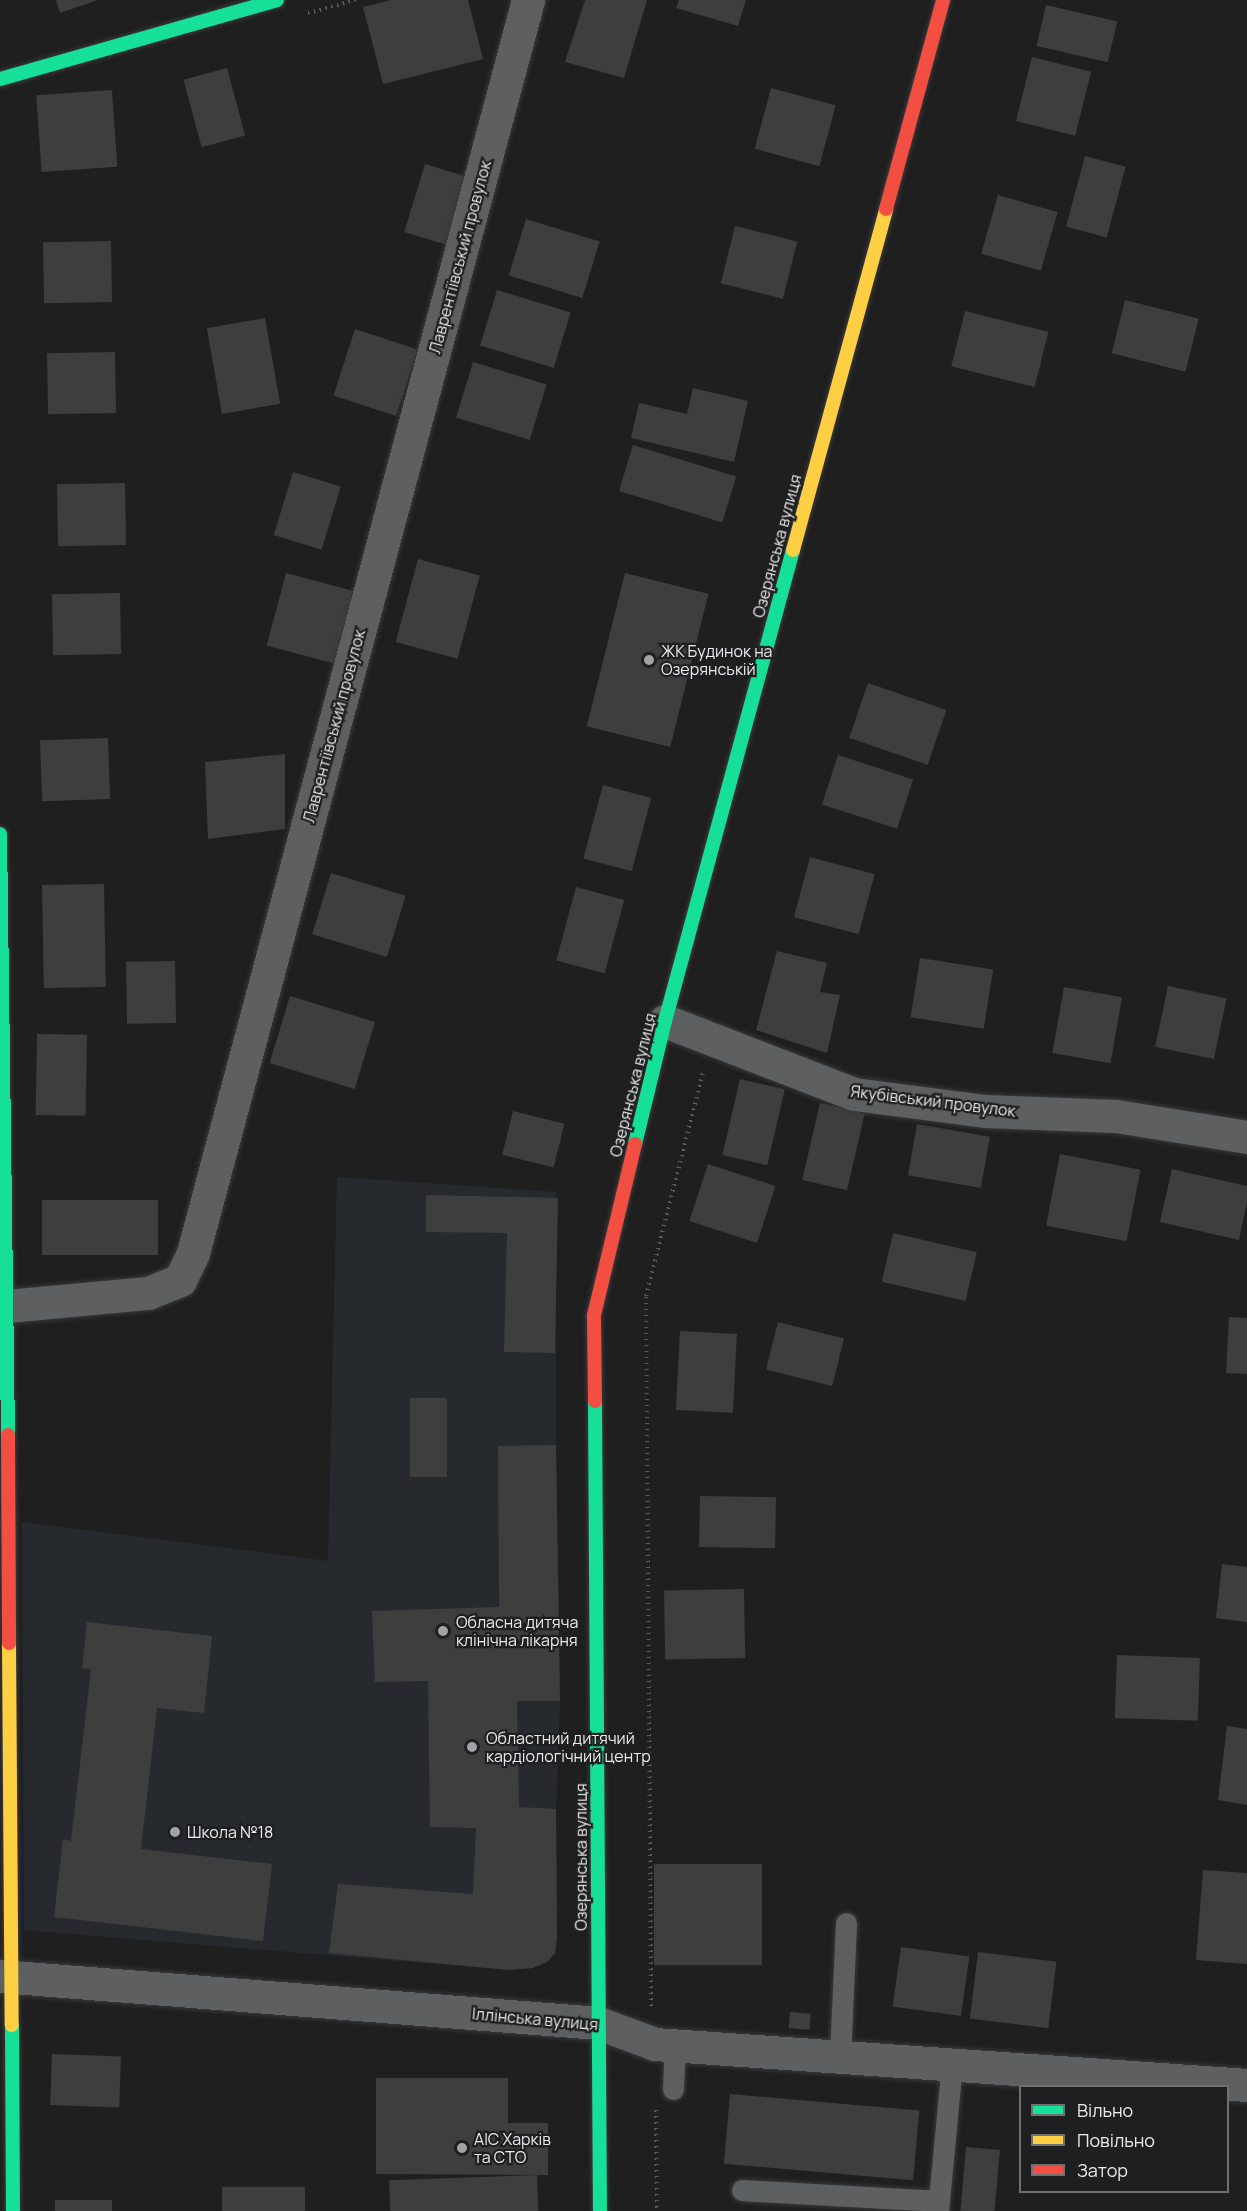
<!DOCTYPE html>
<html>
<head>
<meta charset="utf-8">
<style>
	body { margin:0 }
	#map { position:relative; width:1247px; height:2211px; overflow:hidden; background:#1f1f20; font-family:Manrope,sans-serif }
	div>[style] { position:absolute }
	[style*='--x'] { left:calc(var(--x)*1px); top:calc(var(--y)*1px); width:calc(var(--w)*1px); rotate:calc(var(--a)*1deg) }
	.built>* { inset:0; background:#262a2f }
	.building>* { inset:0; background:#3e3e3f; transform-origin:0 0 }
	.path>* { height:4px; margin-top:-2px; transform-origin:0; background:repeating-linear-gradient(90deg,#5a5b5c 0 1.5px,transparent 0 6px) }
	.roads { filter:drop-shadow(0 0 2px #3a3a3b) drop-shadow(0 0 2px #3a3a3b) }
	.lane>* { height:21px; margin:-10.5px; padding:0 10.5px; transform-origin:10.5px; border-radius:10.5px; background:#5e5f60 }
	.street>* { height:33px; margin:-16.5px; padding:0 16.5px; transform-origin:16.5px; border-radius:16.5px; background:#5e5f60 }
	.fast>* { height:14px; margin:-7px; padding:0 7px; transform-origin:7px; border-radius:7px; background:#16e098 }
	.slow>* { height:14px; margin:-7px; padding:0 7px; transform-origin:7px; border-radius:7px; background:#ffcf43 }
	.jam>* { height:14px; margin:-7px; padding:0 7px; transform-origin:7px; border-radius:7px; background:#f24e42 }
	.dots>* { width:16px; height:16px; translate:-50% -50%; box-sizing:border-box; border:3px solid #1e1f21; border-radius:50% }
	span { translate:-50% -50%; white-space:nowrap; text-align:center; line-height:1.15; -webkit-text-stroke:4.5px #1e1f21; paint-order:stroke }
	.street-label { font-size:16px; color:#eaeaec }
	.poi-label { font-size:16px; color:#eaeaec }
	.left { translate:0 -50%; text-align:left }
	.legend { position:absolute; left:1019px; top:2085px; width:210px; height:108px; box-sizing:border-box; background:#1e1f21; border:2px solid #707072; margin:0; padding:8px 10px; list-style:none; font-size:18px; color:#eaeaec }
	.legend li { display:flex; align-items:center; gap:12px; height:30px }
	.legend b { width:30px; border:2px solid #707072 }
</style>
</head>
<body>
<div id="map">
	<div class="built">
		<i style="clip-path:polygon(337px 1177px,556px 1192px,556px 1445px,560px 1701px,556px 1809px,557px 1937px,555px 1953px,547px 1962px,533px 1968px,509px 1970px,24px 1930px,22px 1522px,328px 1561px)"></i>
	</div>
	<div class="building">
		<i style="clip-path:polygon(56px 0,98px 0,60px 13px)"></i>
		<i style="clip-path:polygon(391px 0,468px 0,483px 59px,383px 84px,363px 7px)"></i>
		<i style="clip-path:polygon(585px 0,647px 0,624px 78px,565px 62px)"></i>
		<i style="clip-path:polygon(679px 0,746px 0,738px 26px,676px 8px)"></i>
		<i style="left:1046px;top:5px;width:73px;height:42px;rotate:13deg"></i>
		<i style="left:1032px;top:57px;width:61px;height:66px;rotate:14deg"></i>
		<i style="left:227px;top:68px;width:70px;height:45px;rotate:75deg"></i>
		<i style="left:771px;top:88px;width:67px;height:63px;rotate:15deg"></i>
		<i style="left:112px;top:90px;width:77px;height:76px;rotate:86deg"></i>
		<i style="left:1085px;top:156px;width:42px;height:73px;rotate:15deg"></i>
		<i style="left:425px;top:164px;width:48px;height:71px;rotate:17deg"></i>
		<i style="left:998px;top:195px;width:62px;height:61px;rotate:16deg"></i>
		<i style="left:526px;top:219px;width:77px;height:59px;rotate:17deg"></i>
		<i style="left:735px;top:226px;width:64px;height:59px;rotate:14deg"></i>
		<i style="left:111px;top:241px;width:61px;height:68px;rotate:89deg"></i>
		<i style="left:497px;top:290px;width:77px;height:58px;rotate:17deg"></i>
		<i style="left:1125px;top:300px;width:76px;height:55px;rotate:14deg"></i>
		<i style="left:965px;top:311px;width:86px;height:57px;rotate:14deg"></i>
		<i style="left:265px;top:318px;width:87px;height:59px;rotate:80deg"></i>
		<i style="left:355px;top:329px;width:66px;height:70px;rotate:18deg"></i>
		<i style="left:115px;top:352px;width:61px;height:68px;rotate:89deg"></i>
		<i style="left:473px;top:362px;width:77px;height:58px;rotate:17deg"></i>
		<i style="clip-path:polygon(693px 388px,748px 401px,734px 462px,631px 438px,639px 403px,687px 414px)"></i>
		<i style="left:633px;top:445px;width:108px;height:48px;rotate:17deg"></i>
		<i style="left:293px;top:472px;width:50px;height:66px;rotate:17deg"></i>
		<i style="left:125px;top:483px;width:62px;height:68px;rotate:89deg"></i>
		<i style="left:418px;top:559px;width:64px;height:86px;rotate:15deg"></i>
		<i style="left:286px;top:573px;width:70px;height:75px;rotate:15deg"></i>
		<i style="left:625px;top:573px;width:86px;height:158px;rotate:14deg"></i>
		<i style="left:120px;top:593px;width:61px;height:68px;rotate:89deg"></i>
		<i style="left:868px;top:683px;width:83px;height:58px;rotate:19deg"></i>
		<i style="left:108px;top:738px;width:61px;height:68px;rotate:88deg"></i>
		<i style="clip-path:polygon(285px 754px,285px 829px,208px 839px,205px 762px)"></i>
		<i style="left:838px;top:755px;width:79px;height:52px;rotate:18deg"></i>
		<i style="left:603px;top:785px;width:50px;height:76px;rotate:15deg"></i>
		<i style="left:810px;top:857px;width:67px;height:62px;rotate:15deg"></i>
		<i style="left:331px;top:873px;width:78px;height:64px;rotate:17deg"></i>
		<i style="left:104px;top:884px;width:103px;height:62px;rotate:89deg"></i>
		<i style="left:576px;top:887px;width:50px;height:76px;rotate:15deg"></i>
		<i style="clip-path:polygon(777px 951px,827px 963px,820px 992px,840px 995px,827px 1053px,756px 1030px)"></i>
		<i style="left:920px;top:958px;width:74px;height:60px;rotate:9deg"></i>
		<i style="left:175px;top:961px;width:62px;height:49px;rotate:89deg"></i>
		<i style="left:1168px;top:986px;width:60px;height:62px;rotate:12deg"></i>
		<i style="left:1064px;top:987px;width:59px;height:67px;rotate:10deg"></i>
		<i style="left:290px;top:996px;width:89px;height:70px;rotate:17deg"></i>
		<i style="left:37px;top:1034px;width:50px;height:81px;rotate:1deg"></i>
		<i style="left:740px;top:1079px;width:46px;height:78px;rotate:13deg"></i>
		<i style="left:820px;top:1103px;width:46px;height:79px;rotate:13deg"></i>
		<i style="left:513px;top:1111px;width:53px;height:45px;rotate:14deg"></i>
		<i style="left:917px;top:1124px;width:74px;height:52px;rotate:10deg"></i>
		<i style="left:1060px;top:1154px;width:82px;height:73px;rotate:11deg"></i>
		<i style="left:708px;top:1164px;width:71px;height:60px;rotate:18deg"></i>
		<i style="clip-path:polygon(1172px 1169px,1247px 1186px,1247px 1202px,1239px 1240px,1160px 1222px)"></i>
		<i style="clip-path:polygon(426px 1195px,558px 1198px,555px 1353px,504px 1352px,507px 1233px,426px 1232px)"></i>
		<i style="left:158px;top:1200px;width:55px;height:116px;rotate:90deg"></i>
		<i style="left:893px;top:1233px;width:86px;height:50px;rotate:13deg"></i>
		<i style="clip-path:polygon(1229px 1317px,1247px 1318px,1247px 1374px,1226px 1373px)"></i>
		<i style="left:778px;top:1322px;width:68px;height:49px;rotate:14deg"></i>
		<i style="left:680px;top:1331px;width:57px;height:79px;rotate:3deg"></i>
		<i style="left:410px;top:1398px;width:37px;height:79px"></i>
		<i style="clip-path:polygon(556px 1445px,560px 1701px,517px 1701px,519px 1807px,556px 1809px,557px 1937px,555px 1953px,547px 1962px,533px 1968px,509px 1970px,329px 1953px,338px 1884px,473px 1894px,476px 1828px,430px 1827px,428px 1681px,375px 1682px,372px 1611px,499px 1607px,498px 1446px)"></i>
		<i style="left:700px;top:1496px;width:76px;height:51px;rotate:1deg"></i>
		<i style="clip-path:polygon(1222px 1564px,1247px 1567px,1247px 1622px,1216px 1618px)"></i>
		<i style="left:744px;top:1589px;width:69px;height:80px;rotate:89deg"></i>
		<i style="clip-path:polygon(87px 1622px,212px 1636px,204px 1713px,157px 1708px,141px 1849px,272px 1864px,263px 1941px,54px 1917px,63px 1839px,71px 1841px,91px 1669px,82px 1668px)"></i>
		<i style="left:1117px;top:1655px;width:83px;height:63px;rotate:2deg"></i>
		<i style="clip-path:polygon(1227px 1726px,1247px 1729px,1247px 1805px,1218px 1800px)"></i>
		<i style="left:654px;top:1864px;width:108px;height:101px"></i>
		<i style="clip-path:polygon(1203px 1870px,1247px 1873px,1247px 1964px,1196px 1960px)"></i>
		<i style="left:901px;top:1947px;width:69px;height:60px;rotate:8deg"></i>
		<i style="left:978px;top:1952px;width:79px;height:67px;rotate:7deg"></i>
		<i style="left:790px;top:2012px;width:21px;height:16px;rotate:5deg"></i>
		<i style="left:52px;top:2054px;width:69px;height:51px;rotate:2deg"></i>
		<i style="clip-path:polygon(376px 2078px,508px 2078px,508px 2123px,548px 2123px,548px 2175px,376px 2174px)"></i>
		<i style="left:730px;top:2094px;width:190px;height:70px;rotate:5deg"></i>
		<i style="left:966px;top:2147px;width:34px;height:64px;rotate:5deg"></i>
		<i style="left:537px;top:2175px;width:36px;height:148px;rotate:88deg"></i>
		<i style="left:305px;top:2187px;width:24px;height:83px;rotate:90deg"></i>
		<i style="left:112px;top:2200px;width:11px;height:57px;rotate:90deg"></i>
	</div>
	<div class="path">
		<i style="--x:308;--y:13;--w:50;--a:-15.2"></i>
		<i style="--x:651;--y:2006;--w:710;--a:-90.4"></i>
		<i style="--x:646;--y:1296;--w:230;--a:-75.7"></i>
		<i style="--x:656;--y:2110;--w:101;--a:89.4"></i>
	</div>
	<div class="roads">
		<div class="lane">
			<i style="--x:840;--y:2056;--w:133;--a:-87.4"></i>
			<i style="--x:673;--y:2089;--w:45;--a:-87.5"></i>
			<i style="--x:742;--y:2190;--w:197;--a:3.2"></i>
			<i style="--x:938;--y:2211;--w:148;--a:-84.6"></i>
		</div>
		<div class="street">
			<i style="--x:665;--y:1021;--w:203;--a:21.1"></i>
			<i style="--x:854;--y:1094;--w:132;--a:7.4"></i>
			<i style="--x:985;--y:1111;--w:131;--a:2.2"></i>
			<i style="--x:1116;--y:1116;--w:133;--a:9.1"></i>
			<i style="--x:7;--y:1306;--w:142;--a:-5.3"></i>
			<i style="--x:148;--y:1293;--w:35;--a:-22"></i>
			<i style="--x:180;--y:1280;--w:30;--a:-64"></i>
			<i style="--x:193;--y:1253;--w:1297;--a:-75.03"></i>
			<i style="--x:0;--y:1976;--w:600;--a:4.49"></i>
			<i style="--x:598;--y:2023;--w:61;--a:20.2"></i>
			<i style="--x:655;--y:2044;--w:593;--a:3.96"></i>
		</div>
		<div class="fast">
			<i style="--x:0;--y:79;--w:288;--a:-15.9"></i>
			<i style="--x:0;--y:834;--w:601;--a:89.24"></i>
			<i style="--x:635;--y:1144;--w:127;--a:-76.3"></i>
			<i style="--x:665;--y:1021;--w:488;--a:-74.8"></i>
			<i style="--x:595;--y:1401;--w:810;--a:89.65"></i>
			<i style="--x:12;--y:2025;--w:186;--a:89.7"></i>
		</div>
		<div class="slow">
			<i style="--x:793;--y:550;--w:353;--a:-74.7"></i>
			<i style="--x:9;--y:1643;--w:382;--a:89.6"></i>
		</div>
		<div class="jam">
			<i style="--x:886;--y:209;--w:217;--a:-74.7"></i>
			<i style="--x:595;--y:1401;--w:86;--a:-90.7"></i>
			<i style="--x:594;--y:1315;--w:176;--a:-76.5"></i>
			<i style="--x:8;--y:1435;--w:208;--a:89.7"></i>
		</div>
	</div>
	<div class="dots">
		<i style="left:649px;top:660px;background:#a3a3a5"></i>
		<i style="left:443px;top:1631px;background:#a3a3a5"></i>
		<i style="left:472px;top:1747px;background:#a3a3a5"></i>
		<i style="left:175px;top:1832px;background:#a3a3a5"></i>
		<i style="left:462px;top:2148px;background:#a3a3a5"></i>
	</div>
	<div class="street-label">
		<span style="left:460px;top:257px;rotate:-75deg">Лаврентіївський провулок</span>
		<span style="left:777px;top:546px;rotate:-75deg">Озерянська вулиця</span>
		<span style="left:334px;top:726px;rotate:-75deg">Лаврентіївський провулок</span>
		<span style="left:633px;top:1085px;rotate:-76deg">Озерянська вулиця</span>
		<span style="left:933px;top:1101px;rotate:7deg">Якубівський провулок</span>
		<span style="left:581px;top:1857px;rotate:-90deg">Озерянська вулиця</span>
		<span style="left:535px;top:2019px;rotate:5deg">Іллінська вулиця</span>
	</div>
	<div class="poi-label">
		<span class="left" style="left:661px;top:660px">ЖК Будинок на<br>Озерянській</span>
		<span class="left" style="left:456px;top:1631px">Обласна дитяча<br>клінічна лікарня</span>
		<span class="left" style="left:486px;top:1747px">Областний дитячий<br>кардіологічний центр</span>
		<span class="left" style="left:187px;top:1832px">Школа №18</span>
		<span class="left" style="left:474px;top:2148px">АІС Харків<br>та СТО</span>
	</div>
	<ul class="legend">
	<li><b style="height:8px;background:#16e098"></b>Вільно</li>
	<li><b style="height:8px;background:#ffcf43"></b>Повільно</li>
	<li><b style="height:8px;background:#f24e42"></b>Затор</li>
	</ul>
</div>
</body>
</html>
